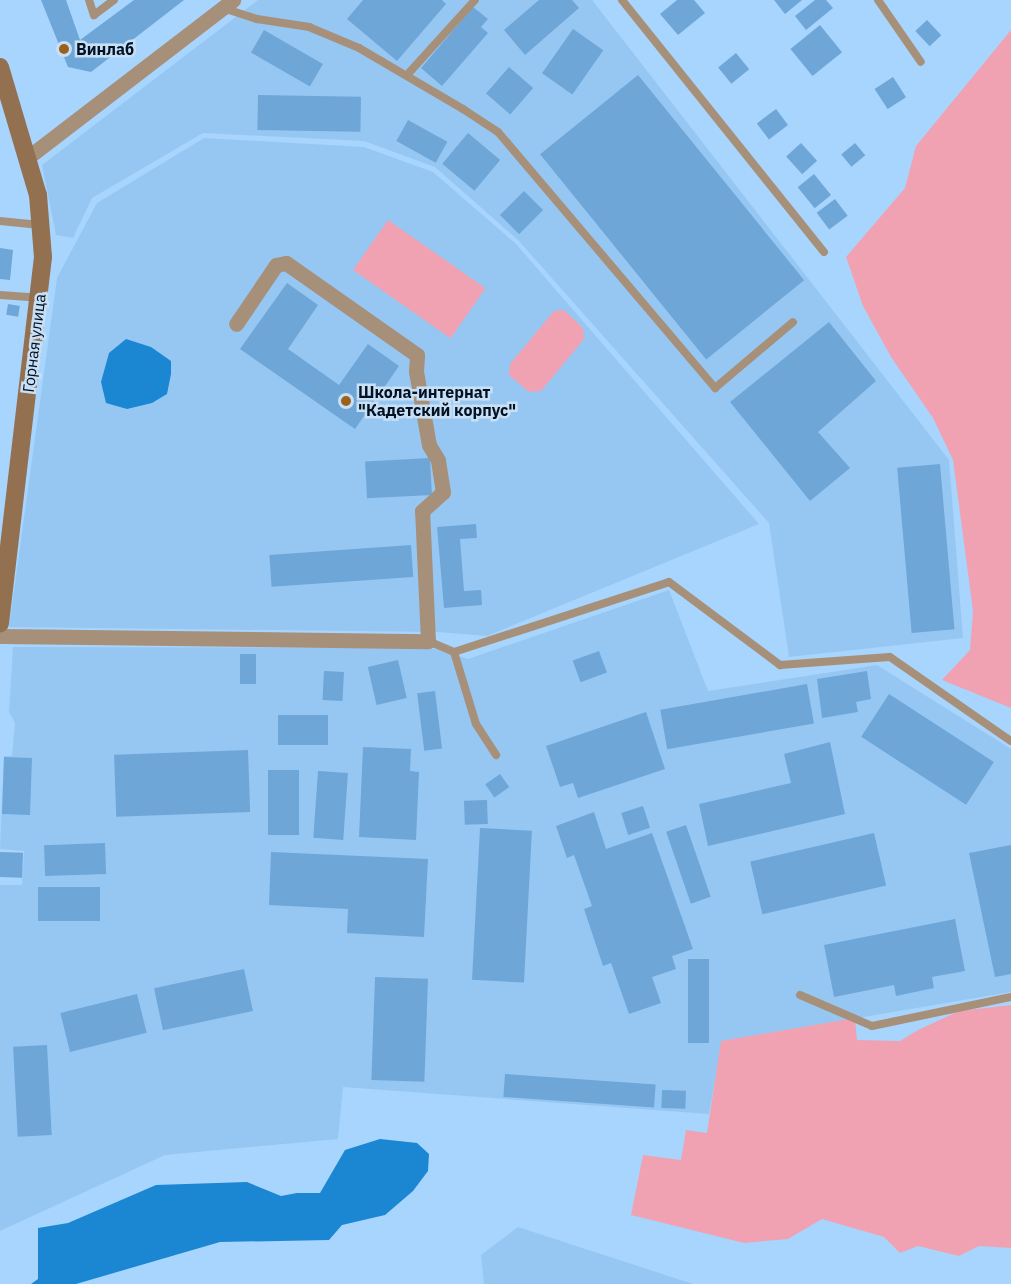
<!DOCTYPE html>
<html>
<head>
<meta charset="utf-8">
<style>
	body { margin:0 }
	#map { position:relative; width:1011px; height:1284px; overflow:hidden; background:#a7d5fe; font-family:"IBM Plex Sans",sans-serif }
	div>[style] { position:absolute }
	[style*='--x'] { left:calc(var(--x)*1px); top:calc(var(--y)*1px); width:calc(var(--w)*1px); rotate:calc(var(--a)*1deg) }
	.built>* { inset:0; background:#96c7f3 }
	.green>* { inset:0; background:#f1a2b2; transform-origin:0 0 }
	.water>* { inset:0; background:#1b87d3 }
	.building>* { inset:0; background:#6ea6d8; transform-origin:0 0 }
	.lane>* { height:8px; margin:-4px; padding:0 4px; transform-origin:4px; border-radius:4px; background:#a7907a }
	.street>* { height:15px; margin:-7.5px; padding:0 7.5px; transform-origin:7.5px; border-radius:7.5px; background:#a7907a }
	.secondary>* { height:18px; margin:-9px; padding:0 9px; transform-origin:9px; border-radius:9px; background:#937150 }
	.dots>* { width:16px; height:16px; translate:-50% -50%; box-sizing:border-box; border:3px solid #c9dff4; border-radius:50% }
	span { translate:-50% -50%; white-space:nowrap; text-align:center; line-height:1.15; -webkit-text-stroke:5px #c9dff4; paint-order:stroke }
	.poi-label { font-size:16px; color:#001224; font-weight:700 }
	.left { translate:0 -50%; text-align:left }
	.street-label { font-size:16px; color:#001224 }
</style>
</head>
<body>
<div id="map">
	<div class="built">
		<i style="clip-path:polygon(258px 0,592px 0,949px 460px,963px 638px,789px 657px,769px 523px,518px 240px,435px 167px,364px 141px,203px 133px,92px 198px,73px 238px,56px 235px,42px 165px)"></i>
		<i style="clip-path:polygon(204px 138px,364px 147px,433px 172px,516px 244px,759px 524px,487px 636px,438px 632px,9px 627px,57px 278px,97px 203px)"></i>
		<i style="clip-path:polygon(669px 590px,708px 691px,877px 665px,1011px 749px,1011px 992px,722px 1041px,709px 1114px,343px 1087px,338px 1139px,165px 1155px,0 1231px,0 885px,22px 885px,24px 851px,0 849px,4px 756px,12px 756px,15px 723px,9px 712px,13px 647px,431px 648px,468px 659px)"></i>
		<i style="clip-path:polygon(518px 1227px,693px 1284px,484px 1284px,481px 1255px)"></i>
	</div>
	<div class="green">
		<i style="clip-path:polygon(1011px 30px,1011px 708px,942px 680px,970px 650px,973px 611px,953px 460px,933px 418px,891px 357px,863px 306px,846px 257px,905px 188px,916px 146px)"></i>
		<i style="left:388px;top:220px;width:119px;height:61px;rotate:35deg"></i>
		<i style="clip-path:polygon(564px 310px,583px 328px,584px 339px,541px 391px,529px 392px,509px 375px,510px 364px,554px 311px)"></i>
		<i style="clip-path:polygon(1011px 1005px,1011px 1248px,979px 1246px,959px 1256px,918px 1246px,900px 1253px,884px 1237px,822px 1219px,788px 1239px,744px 1243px,631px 1215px,643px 1155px,681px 1160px,686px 1130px,707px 1133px,721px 1041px,855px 1018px,857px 1040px,900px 1041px,918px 1030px,959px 1011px)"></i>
	</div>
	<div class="water">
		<i style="clip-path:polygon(126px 339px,151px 347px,171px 361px,171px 374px,167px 394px,152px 403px,127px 409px,106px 403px,101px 382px,109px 353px)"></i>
		<i style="clip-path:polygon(380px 1139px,417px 1143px,429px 1154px,428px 1171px,413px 1191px,385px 1215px,342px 1225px,329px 1240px,220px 1242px,76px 1284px,31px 1284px,38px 1279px,38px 1228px,68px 1223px,156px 1185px,247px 1182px,281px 1196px,297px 1193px,320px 1193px,345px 1150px)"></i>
	</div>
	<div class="building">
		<i style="clip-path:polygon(41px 0,66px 0,80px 40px,134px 0,184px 0,91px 72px,68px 67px)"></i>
		<i style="clip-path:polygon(363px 0,442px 0,446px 4px,397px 61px,347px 19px)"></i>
		<i style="clip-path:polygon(539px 0,572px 0,579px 8px,525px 55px,504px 30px)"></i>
		<i style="clip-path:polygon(677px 0,694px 0,705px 13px,678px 35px,660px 14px)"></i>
		<i style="clip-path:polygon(774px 0,802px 0,785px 14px)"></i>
		<i style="clip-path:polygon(815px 0,826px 0,833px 8px,806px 30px,795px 16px)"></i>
		<i style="clip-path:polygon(473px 7px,488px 19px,481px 27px,488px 33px,442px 86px,421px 68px)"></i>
		<i style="left:927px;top:20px;width:21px;height:16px;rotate:47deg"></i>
		<i style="left:820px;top:25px;width:35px;height:38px;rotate:51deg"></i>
		<i style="left:573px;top:29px;width:37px;height:54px;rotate:35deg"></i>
		<i style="left:264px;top:30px;width:68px;height:26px;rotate:30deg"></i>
		<i style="left:736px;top:53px;width:21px;height:23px;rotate:51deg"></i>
		<i style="left:509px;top:67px;width:32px;height:35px;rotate:41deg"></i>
		<i style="left:638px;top:75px;width:264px;height:126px;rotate:51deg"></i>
		<i style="left:893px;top:77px;width:24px;height:22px;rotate:57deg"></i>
		<i style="left:258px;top:95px;width:103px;height:35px;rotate:1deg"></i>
		<i style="left:776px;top:109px;width:20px;height:24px;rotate:53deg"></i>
		<i style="left:408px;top:120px;width:45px;height:24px;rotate:29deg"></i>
		<i style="left:468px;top:133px;width:42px;height:40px;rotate:40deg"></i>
		<i style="left:801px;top:143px;width:24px;height:20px;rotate:48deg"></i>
		<i style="left:855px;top:143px;width:16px;height:18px;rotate:50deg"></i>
		<i style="left:814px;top:174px;width:27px;height:21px;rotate:51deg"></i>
		<i style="left:524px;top:191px;width:27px;height:34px;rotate:45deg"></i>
		<i style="left:835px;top:199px;width:21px;height:23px;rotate:53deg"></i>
		<i style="clip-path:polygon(0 248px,13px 250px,10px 280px,0 279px)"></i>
		<i style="clip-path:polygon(287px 283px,318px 305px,288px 349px,339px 385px,368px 344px,399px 366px,355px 429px,240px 349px)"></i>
		<i style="left:8px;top:304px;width:12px;height:11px;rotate:9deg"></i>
		<i style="clip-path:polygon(829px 322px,876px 381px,818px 432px,850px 468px,810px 501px,730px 402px)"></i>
		<i style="left:430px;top:458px;width:37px;height:65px;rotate:87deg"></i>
		<i style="left:940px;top:464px;width:166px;height:43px;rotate:85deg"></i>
		<i style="clip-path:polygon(476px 524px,477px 538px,460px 539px,464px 591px,481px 590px,482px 605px,444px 608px,437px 527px)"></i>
		<i style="left:411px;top:545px;width:32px;height:142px;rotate:86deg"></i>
		<i style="left:599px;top:651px;width:23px;height:28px;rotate:70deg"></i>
		<i style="left:240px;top:654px;width:16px;height:30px"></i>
		<i style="left:398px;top:660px;width:39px;height:31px;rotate:77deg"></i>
		<i style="left:324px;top:671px;width:20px;height:29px;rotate:3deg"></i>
		<i style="clip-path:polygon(867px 671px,871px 699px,856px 702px,858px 712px,822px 718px,817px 679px)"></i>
		<i style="left:807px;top:684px;width:40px;height:149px;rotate:80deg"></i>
		<i style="left:435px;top:691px;width:58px;height:18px;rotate:83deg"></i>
		<i style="left:889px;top:694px;width:125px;height:51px;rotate:33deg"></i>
		<i style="clip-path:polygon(646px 712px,665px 769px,578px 798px,573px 783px,560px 787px,546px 746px)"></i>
		<i style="left:278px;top:715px;width:50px;height:30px"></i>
		<i style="clip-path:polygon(830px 742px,845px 814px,708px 846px,699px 804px,791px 783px,784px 754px)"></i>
		<i style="clip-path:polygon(363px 747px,411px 749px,410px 771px,419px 772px,416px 840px,359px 837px)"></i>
		<i style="left:248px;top:750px;width:62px;height:134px;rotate:88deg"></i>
		<i style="left:4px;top:757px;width:28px;height:57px;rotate:2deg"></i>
		<i style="left:268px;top:770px;width:31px;height:65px"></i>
		<i style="left:318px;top:771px;width:30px;height:67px;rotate:4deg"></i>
		<i style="left:500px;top:774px;width:16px;height:18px;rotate:55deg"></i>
		<i style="left:487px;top:800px;width:24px;height:23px;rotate:88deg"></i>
		<i style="left:643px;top:806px;width:23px;height:23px;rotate:72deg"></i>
		<i style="clip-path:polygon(594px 812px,606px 849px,652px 833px,693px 949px,672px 956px,676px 969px,652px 977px,661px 1003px,629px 1014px,611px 963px,603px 966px,584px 909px,592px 906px,574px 855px,567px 858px,556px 826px)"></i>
		<i style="left:686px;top:825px;width:76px;height:21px;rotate:71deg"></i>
		<i style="left:480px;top:828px;width:52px;height:152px;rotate:3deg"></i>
		<i style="left:874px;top:833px;width:54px;height:127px;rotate:77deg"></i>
		<i style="left:105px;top:843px;width:31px;height:61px;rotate:88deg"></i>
		<i style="clip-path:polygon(1011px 845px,1011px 974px,995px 977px,969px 853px)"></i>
		<i style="left:0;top:852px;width:23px;height:25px;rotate:2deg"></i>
		<i style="clip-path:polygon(271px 852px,428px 859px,424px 937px,347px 933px,348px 909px,269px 905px)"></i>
		<i style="left:38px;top:887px;width:62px;height:34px"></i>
		<i style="clip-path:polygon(955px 919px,965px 971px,932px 977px,934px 988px,896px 996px,894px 985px,834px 997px,824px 945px)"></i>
		<i style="left:688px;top:959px;width:21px;height:84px"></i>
		<i style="left:244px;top:969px;width:43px;height:92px;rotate:78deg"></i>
		<i style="left:375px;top:977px;width:53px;height:103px;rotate:2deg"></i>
		<i style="left:137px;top:994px;width:40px;height:79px;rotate:76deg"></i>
		<i style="left:47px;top:1045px;width:90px;height:34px;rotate:87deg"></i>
		<i style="left:505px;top:1074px;width:151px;height:23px;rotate:4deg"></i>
		<i style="left:662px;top:1090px;width:24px;height:18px;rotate:2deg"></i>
	</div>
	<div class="lane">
		<i style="--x:89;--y:0;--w:16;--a:72"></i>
		<i style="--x:94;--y:15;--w:25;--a:-37"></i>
		<i style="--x:622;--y:0;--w:323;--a:51.3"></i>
		<i style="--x:878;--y:0;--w:75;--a:55.3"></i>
		<i style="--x:223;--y:8;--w:36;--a:18"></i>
		<i style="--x:257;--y:19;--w:53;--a:8.7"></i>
		<i style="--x:309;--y:27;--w:54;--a:22.8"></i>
		<i style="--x:359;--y:48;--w:121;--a:30.4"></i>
		<i style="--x:463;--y:109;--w:42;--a:33.3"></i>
		<i style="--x:498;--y:132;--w:336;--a:49.7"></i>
		<i style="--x:715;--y:388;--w:102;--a:-40.2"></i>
		<i style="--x:407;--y:75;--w:101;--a:-47.8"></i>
		<i style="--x:0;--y:221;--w:40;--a:5.7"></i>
		<i style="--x:0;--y:295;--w:39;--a:4"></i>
		<i style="--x:428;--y:641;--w:28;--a:23"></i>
		<i style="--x:454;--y:652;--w:75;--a:73"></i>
		<i style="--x:476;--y:724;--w:37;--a:57"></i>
		<i style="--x:454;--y:652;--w:226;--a:-18"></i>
		<i style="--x:669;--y:582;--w:139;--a:36.8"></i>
		<i style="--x:780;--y:665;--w:110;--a:-4.2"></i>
		<i style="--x:890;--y:657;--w:147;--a:34.8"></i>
		<i style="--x:800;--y:995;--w:78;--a:23.3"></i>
		<i style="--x:872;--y:1026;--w:142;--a:-11.8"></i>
	</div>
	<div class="street">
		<i style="--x:27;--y:158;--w:260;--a:-37.5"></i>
		<i style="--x:0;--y:636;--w:428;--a:0.7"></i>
		<i style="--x:428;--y:641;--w:130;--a:-92.6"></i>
		<i style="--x:422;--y:511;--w:28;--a:-42"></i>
		<i style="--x:443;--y:492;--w:32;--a:-99"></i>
		<i style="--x:438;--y:460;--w:17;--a:-121"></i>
		<i style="--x:429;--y:445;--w:75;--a:-100"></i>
		<i style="--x:416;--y:371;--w:16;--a:-86"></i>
		<i style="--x:417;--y:355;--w:160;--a:-144.9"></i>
		<i style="--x:286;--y:263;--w:10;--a:169"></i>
		<i style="--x:276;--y:265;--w:71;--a:124.1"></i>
	</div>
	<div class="secondary">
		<i style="--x:0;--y:67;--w:134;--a:73.5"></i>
		<i style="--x:38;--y:195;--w:62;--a:85.4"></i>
		<i style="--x:43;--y:257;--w:369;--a:96.7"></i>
	</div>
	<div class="dots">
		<i style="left:64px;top:49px;background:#9a611d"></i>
		<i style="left:346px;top:401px;background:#9a611d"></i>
	</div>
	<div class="poi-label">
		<span class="left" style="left:76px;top:49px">Винлаб</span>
		<span class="left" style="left:358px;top:401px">Школа-интернат<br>"Кадетский корпус"</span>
	</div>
	<div class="street-label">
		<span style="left:34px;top:343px;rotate:-83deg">Горная улица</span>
	</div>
</div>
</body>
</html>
